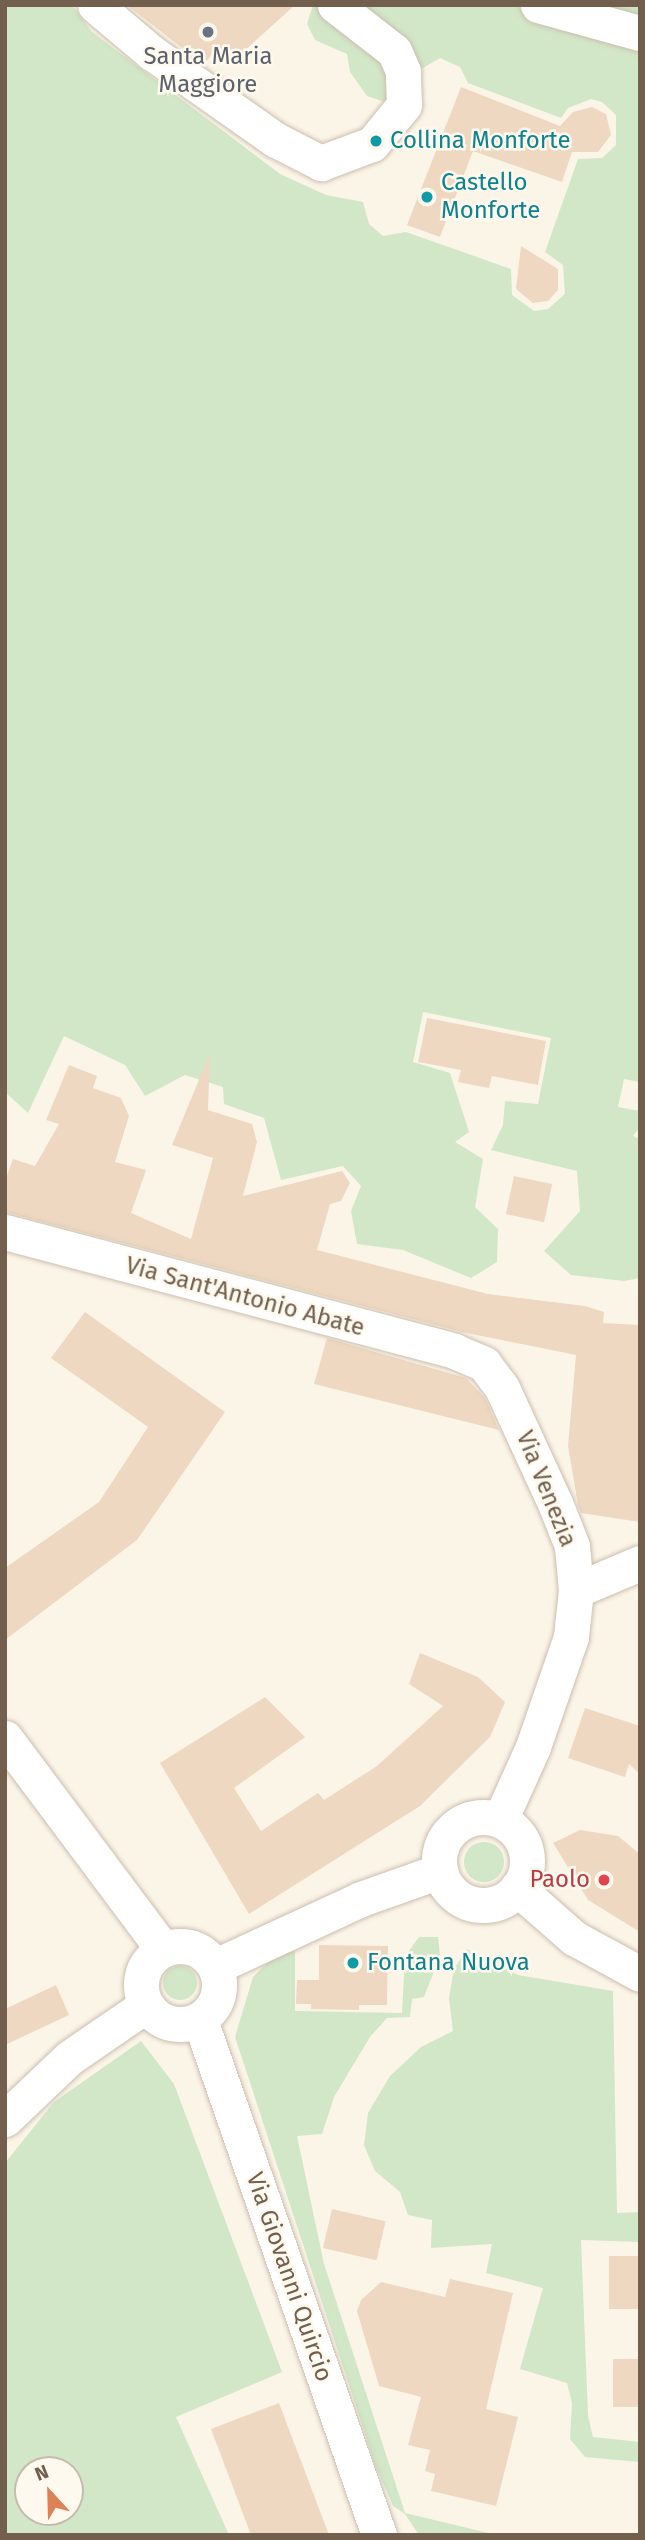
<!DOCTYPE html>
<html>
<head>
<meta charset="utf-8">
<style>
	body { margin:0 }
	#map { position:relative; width:645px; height:2540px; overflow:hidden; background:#fbf5e8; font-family:"Fira Sans",sans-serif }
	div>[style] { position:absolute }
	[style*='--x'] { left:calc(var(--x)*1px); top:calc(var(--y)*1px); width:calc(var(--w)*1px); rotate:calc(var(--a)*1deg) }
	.green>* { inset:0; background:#d1e7c7 }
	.round { border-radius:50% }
	.building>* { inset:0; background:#eed8c1; transform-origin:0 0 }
	.roads { filter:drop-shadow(0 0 2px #ccbeae) drop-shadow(0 0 2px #ccbeae) }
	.minor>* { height:35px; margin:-17.5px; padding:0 17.5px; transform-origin:17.5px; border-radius:17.5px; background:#fff }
	.minor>.ring { margin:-17.5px; padding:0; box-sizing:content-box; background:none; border:35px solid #fff; border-radius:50% }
	.dots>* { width:19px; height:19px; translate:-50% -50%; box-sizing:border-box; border:4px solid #fef9ee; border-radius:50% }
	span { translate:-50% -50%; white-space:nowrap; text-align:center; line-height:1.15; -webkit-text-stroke:5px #fef9ee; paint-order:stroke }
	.worship-label { font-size:24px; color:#5b616d }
	.culture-label { font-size:24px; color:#0d838f }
	.left { translate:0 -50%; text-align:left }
	.street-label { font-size:24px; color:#735f4e }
	.health-label { font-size:24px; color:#be3a42 }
	.right { translate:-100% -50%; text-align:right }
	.frame { position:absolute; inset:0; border:7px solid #735f4e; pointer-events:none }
	.north { position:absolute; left:14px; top:2456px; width:70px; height:70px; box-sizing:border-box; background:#fef9ee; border:2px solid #c6bbae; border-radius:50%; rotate:338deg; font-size:19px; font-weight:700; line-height:28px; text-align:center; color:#735f4e }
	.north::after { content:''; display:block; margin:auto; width:24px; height:32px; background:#db8256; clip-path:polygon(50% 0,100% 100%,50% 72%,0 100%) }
</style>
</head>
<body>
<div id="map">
	<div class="green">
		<i style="clip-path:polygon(5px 5px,72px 5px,92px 32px,280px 174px,326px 195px,363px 202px,369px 224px,383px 236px,406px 232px,511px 269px,512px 295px,534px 311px,548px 309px,565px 294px,563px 265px,545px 252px,578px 159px,602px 158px,616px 145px,616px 115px,602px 102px,591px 99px,568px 108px,561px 118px,468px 83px,460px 67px,440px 58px,396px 84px,385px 102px,367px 96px,350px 72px,347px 54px,315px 40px,307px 24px,313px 5px,640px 5px,640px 1082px,624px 1079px,618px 1107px,640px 1111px,640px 1127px,633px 1136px,640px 1139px,640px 1278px,624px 1281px,571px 1275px,544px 1251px,580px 1211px,577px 1171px,491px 1150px,503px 1125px,505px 1101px,538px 1104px,551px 1038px,423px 1012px,413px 1062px,450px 1073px,469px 1132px,455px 1142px,483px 1159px,475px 1207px,498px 1229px,497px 1262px,471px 1278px,403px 1250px,357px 1244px,351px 1211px,361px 1186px,343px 1166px,281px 1180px,264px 1118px,224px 1104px,223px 1087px,185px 1075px,145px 1096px,125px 1065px,64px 1036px,28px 1113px,5px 1092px)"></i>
		<i class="round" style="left:464px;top:1842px;width:40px;height:40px"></i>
		<i style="clip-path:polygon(419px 1937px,438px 1937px,440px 1956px,424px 1997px,412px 1999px,410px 2017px,387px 2018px,370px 2037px,334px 2097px,322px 2134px,297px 2136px,324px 2264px,405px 2513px,497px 2535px,419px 2535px,405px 2514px,393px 2506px,376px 2467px,235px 2037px,253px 1977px,273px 1957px,295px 1948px,295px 2011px,402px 2013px,405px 1956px)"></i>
		<i style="clip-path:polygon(467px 1949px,518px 1975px,613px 1991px,617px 2213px,640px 2212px,640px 2242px,581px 2240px,588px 2416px,593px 2437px,640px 2442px,640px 2462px,585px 2457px,570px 2439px,572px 2403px,567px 2383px,520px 2369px,543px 2288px,486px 2273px,492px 2244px,431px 2248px,432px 2220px,408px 2215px,400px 2192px,375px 2171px,364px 2145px,368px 2113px,390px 2076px,421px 2047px,453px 2031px,449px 1998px,454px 1969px)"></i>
		<i class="round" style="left:163px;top:1966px;width:34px;height:34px"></i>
		<i style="clip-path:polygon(evenodd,141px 2041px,174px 2084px,282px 2372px,176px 2417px,229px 2535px,5px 2535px,5px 2163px,54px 2102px,141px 2041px,70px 2470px,70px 2512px,28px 2512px,28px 2470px,70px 2470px)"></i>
	</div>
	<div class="building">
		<i style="clip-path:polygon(127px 5px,295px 5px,232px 62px,214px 51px,204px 65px)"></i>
		<i style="clip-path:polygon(461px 87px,560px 126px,573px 112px,592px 107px,606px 114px,611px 135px,598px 152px,572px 152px,562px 182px,473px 151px,440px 237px,407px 225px)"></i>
		<i style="clip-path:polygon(521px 246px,558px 269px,558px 290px,548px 301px,533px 303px,516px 289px)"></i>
		<i style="clip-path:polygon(427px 1018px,546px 1041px,538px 1085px,492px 1076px,489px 1088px,458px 1082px,461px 1070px,418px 1062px)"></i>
		<i style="clip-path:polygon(210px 1053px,208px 1110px,252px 1124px,257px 1142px,243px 1196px,342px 1171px,350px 1183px,341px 1201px,330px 1204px,317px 1250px,488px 1294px,585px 1306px,604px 1312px,603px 1323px,640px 1325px,640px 1522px,581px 1513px,578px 1505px,568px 1446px,576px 1355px,462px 1332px,5px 1212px,5px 1181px,13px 1159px,35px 1166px,59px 1124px,46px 1120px,69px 1065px,97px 1076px,93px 1088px,121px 1098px,129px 1116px,115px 1162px,146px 1170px,131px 1213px,191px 1239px,213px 1158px,172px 1145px)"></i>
		<i style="left:514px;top:1176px;width:39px;height:39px;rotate:12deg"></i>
		<i style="clip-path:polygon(85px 1312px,225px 1412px,137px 1540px,5px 1640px,5px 1568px,99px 1502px,148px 1427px,51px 1358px)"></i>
		<i style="clip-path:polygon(327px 1338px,466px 1378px,485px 1398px,499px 1430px,314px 1384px)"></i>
		<i style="clip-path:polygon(420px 1653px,478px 1677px,505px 1702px,490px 1737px,420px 1806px,249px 1914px,160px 1763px,265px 1697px,305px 1737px,234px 1788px,261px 1831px,318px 1793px,324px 1800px,377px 1766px,443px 1706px,409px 1684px)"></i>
		<i style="clip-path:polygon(585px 1708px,640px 1726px,640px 1774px,629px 1764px,625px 1777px,568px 1758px)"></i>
		<i style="clip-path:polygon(580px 1830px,618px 1836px,640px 1854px,640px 1932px,588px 1900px,553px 1843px)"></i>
		<i style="clip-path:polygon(319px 1945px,388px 1946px,387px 2005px,359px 2005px,359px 2010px,311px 2009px,311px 2004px,296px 2004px,297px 1980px,319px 1980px)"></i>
		<i style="clip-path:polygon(56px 1985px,69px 2015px,5px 2045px,5px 2009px)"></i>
		<i style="left:332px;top:2209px;width:55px;height:40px;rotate:13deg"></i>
		<i style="left:609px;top:2256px;width:31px;height:53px"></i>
		<i style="clip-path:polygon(450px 2279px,513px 2293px,486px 2409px,518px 2417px,496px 2506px,431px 2491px,435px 2474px,425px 2471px,430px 2450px,408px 2445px,421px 2397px,379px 2386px,357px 2311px,361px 2300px,381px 2282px,445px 2297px)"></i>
		<i style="left:640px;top:2359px;width:48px;height:27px;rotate:90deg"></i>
		<i style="clip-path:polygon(279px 2403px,329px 2535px,251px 2535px,211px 2429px)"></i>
	</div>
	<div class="roads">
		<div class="minor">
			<i style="--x:95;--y:5;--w:75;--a:40.1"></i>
			<i style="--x:152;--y:53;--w:151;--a:35.1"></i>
			<i style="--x:276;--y:140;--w:51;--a:27.1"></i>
			<i style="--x:321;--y:163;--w:54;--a:-20.4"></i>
			<i style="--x:372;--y:144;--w:50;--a:-50.6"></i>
			<i style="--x:404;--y:105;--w:34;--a:-92"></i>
			<i style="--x:403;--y:71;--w:22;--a:-114"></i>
			<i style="--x:394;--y:51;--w:75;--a:-142.1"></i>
			<i style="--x:538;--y:5;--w:106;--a:15.4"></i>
			<i style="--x:5;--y:1232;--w:465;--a:14.8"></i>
			<i style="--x:454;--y:1351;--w:33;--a:23"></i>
			<i style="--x:484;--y:1364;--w:30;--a:53"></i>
			<i style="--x:502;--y:1388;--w:127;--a:65.3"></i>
			<i style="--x:555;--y:1503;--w:46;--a:68.4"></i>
			<i style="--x:572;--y:1546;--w:44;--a:84.8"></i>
			<i style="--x:576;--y:1590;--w:47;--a:96.1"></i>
			<i style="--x:571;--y:1637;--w:116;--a:109.1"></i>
			<i style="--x:533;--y:1747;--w:80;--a:114.3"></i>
			<i style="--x:576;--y:1590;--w:69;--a:-22.9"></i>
			<i style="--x:5;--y:1738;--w:264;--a:53.2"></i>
			<i class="ring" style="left:439px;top:1817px;width:53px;height:53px"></i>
			<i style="--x:517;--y:1888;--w:76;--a:41.3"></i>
			<i style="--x:574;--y:1938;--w:75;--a:28.6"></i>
			<i class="ring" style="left:141px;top:1946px;width:43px;height:43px"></i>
			<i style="--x:216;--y:1966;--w:160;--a:-24.8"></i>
			<i style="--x:361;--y:1899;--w:84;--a:-19.5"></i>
			<i style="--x:200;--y:2020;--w:545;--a:70.83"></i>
			<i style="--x:5;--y:2119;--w:88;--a:-43.6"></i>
			<i style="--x:69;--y:2058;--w:93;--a:-34.5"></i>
		</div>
	</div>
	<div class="dots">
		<i style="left:208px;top:32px;background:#6b7280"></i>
		<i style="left:376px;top:141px;background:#0f9aa8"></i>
		<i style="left:427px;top:197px;background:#0f9aa8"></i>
		<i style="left:604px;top:1880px;background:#e0444e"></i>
		<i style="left:353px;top:1963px;background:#0f9aa8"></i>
	</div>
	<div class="worship-label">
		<span style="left:208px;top:71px">Santa Maria<br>Maggiore</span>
	</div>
	<div class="culture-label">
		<span class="left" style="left:390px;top:141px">Collina Monforte</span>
		<span class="left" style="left:441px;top:197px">Castello<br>Monforte</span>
		<span class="left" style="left:367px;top:1963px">Fontana Nuova</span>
	</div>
	<div class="street-label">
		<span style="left:245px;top:1297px;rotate:15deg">Via Sant'Antonio Abate</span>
		<span style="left:546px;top:1489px;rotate:68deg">Via Venezia</span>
		<span style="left:289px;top:2277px;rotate:71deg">Via Giovanni Quircio</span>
	</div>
	<div class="health-label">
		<span class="right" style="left:590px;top:1880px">Paolo</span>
	</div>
	<div class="frame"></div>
	<div class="north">N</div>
</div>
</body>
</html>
